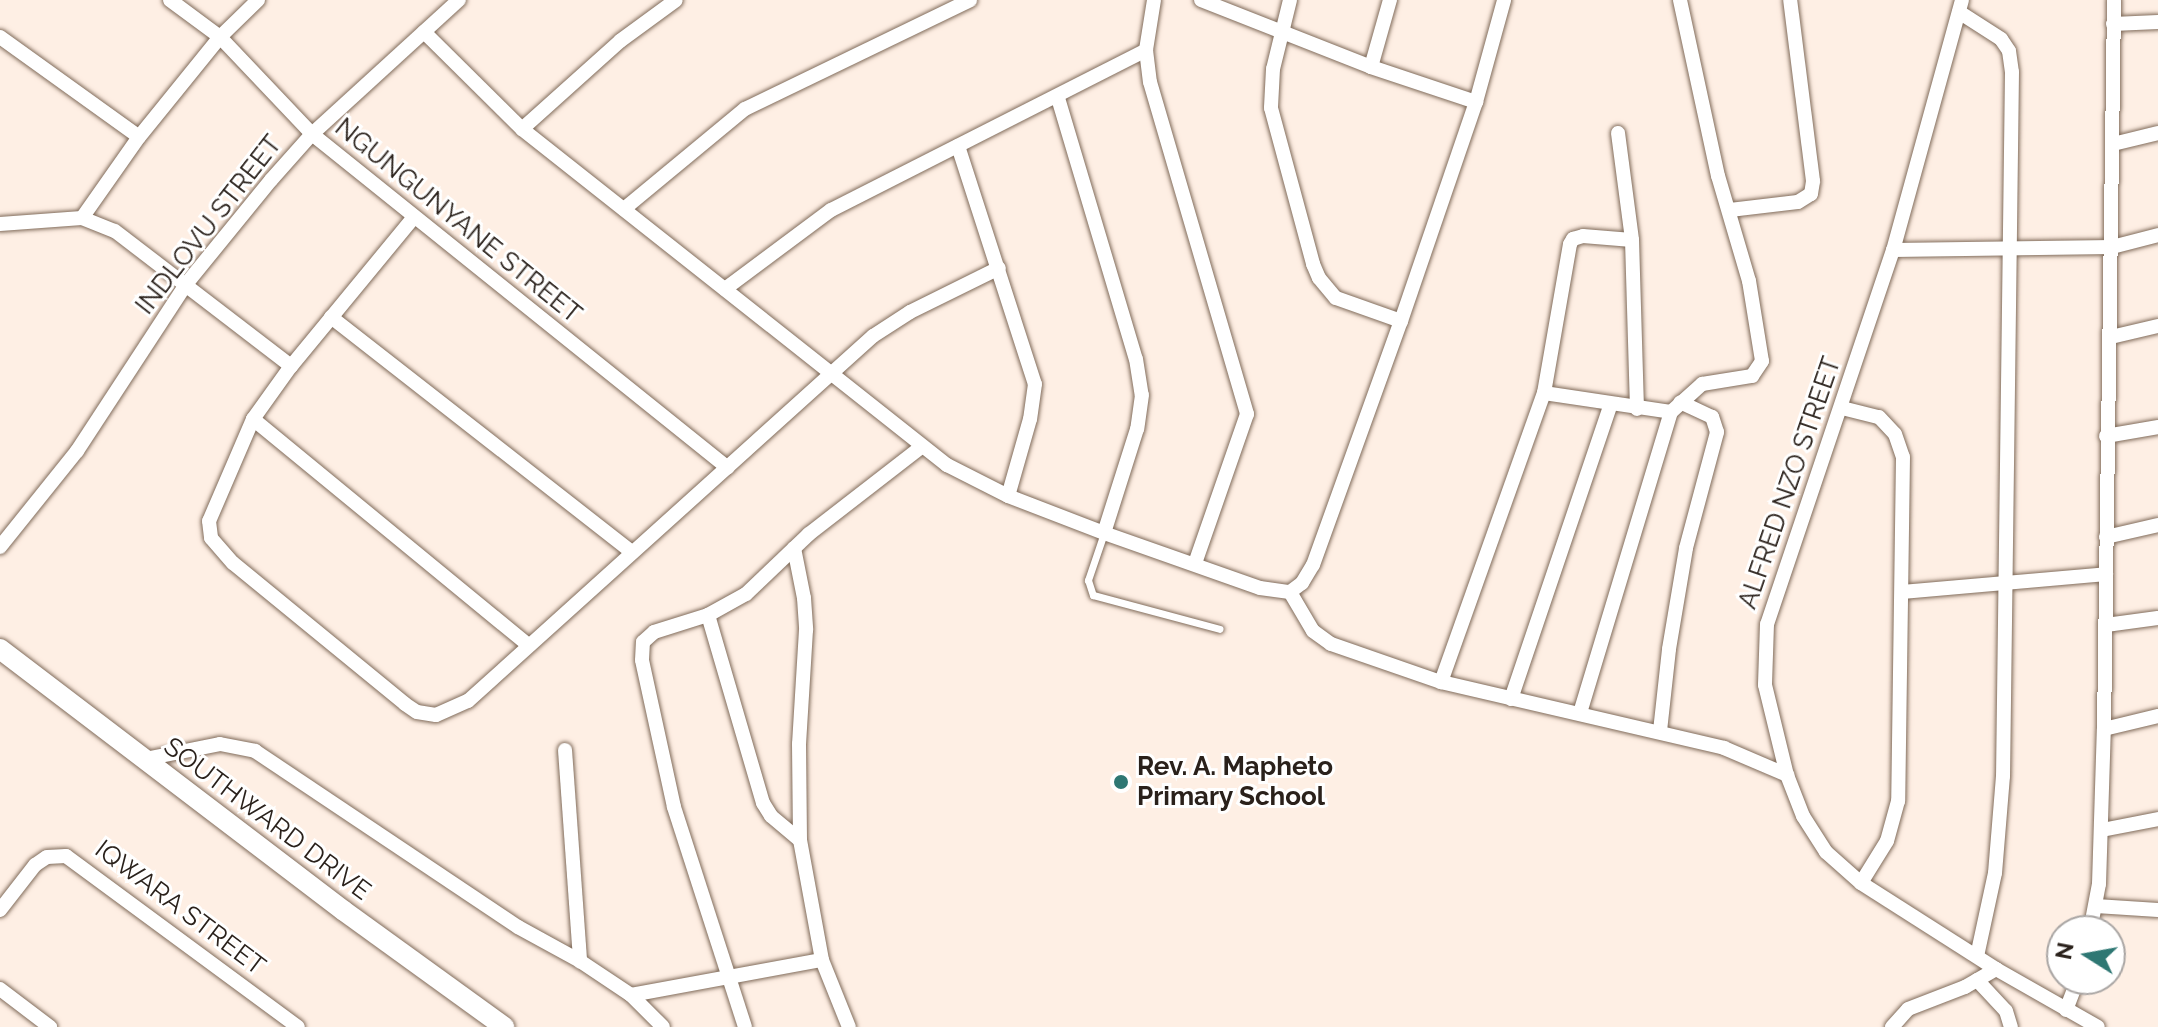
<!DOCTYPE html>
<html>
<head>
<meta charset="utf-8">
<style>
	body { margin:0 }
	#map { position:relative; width:2158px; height:1027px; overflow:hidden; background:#feefe4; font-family:Raleway,sans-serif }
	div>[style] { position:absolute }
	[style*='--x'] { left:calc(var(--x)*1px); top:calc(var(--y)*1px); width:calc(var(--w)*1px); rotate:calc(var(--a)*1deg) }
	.roads { filter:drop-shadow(0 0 2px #806b5a) drop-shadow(0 0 2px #806b5a) }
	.lane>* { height:7px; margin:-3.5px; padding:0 3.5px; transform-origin:3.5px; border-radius:3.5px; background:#fff }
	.street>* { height:14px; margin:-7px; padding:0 7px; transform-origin:7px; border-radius:7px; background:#fff }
	.secondary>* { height:20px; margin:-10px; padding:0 10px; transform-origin:10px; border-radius:10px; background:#fff }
	.dots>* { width:22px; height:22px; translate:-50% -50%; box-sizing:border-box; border:4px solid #fff; border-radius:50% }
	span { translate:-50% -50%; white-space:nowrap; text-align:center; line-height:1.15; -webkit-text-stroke:6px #fff; paint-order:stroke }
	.street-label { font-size:26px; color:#2a211b }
	.poi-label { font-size:26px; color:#2a211b; font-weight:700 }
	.left { translate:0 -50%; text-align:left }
	.north { position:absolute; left:2046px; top:915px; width:80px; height:80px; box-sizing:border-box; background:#fff; border:2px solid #aaa6a4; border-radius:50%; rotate:281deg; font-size:22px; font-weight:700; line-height:32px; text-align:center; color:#2a211b }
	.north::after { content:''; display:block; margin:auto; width:28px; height:36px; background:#2e7773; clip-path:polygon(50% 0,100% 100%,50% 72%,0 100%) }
</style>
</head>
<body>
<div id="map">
	<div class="roads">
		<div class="lane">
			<i style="--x:1104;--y:533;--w:50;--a:108.8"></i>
			<i style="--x:1088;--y:580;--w:16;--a:72"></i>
			<i style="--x:1093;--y:595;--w:131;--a:15"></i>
		</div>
		<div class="street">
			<i style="--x:170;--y:0;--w:62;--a:36.5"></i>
			<i style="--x:220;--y:37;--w:134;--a:46.5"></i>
			<i style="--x:312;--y:134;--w:533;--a:38.76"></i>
			<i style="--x:1154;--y:0;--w:51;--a:99.1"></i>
			<i style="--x:1146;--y:50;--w:32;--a:83"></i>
			<i style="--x:1150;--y:82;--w:346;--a:73.7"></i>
			<i style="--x:1247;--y:414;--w:158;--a:109.2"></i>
			<i style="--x:1201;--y:0;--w:183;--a:21.5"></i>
			<i style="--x:1371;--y:67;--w:111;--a:18.4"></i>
			<i style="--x:1290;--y:0;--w:71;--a:103.8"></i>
			<i style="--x:1273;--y:69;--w:39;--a:93"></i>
			<i style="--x:1271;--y:108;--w:162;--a:74.9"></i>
			<i style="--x:1313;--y:264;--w:15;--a:67"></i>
			<i style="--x:1319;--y:278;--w:26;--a:50"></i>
			<i style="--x:1336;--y:298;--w:69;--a:19.5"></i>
			<i style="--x:1962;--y:0;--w:259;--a:105.4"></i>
			<i style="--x:1893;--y:250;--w:395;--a:108.6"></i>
			<i style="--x:1767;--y:624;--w:61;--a:91.9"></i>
			<i style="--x:1765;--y:685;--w:93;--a:76.3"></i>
			<i style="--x:1787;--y:775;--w:44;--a:68.7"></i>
			<i style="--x:1803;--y:816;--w:43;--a:57.4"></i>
			<i style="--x:1826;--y:852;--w:47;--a:41.5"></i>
			<i style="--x:1861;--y:883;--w:160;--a:32.5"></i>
			<i style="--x:1996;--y:969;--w:117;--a:29.6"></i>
			<i style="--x:1959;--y:12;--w:50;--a:32.7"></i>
			<i style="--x:2001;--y:39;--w:14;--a:56"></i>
			<i style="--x:2009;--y:51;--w:21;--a:82"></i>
			<i style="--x:2012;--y:72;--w:704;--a:90.73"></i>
			<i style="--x:2003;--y:776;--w:97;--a:94.7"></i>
			<i style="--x:1995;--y:873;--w:85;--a:102.2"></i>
			<i style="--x:2113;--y:24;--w:45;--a:-2.5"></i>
			<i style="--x:424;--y:32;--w:138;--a:44.7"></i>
			<i style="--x:522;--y:129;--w:542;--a:38.33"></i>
			<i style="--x:947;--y:465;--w:68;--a:26.9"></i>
			<i style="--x:1008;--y:496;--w:103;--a:21.1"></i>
			<i style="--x:1104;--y:533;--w:165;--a:19.4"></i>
			<i style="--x:1260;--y:588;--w:30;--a:8"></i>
			<i style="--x:1290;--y:592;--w:15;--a:-37"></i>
			<i style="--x:1302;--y:583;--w:21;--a:-59"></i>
			<i style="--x:1313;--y:565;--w:259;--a:-70.2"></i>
			<i style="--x:1401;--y:321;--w:231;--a:-71.1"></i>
			<i style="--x:1476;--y:102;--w:106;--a:-74.6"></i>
			<i style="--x:0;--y:37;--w:171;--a:35.7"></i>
			<i style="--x:1371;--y:67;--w:70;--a:-74.2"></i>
			<i style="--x:1058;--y:98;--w:272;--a:73.4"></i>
			<i style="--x:1136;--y:359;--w:36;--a:81"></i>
			<i style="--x:1142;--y:395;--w:34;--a:98"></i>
			<i style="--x:1137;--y:429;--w:109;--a:107.6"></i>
			<i style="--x:522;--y:129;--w:132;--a:-41.9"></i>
			<i style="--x:620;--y:41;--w:69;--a:-36.2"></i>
			<i style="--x:1618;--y:133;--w:108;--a:82.5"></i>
			<i style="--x:1632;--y:240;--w:169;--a:88.3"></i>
			<i style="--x:2113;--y:144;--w:46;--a:-13.7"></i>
			<i style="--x:958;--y:146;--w:250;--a:72.1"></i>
			<i style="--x:1035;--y:384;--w:35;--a:98"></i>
			<i style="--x:1030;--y:419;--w:80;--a:105.9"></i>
			<i style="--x:624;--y:209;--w:157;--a:-39.6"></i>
			<i style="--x:745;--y:109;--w:250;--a:-25.8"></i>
			<i style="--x:1730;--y:210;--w:68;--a:-6.7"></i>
			<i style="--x:1798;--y:202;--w:15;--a:-32"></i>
			<i style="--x:1811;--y:194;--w:13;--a:-81"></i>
			<i style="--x:1813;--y:181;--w:182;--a:-97.2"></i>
			<i style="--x:414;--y:217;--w:193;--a:129.5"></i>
			<i style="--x:291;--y:366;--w:65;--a:125.6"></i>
			<i style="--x:253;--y:419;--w:111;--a:113.3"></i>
			<i style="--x:209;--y:521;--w:17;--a:83"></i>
			<i style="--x:211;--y:538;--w:33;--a:49"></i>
			<i style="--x:233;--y:563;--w:222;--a:39.3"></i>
			<i style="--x:405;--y:704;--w:14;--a:34"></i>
			<i style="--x:417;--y:712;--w:19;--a:9"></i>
			<i style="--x:436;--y:715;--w:35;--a:-24"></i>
			<i style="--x:468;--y:701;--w:545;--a:-42.03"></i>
			<i style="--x:873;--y:336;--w:44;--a:-33"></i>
			<i style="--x:910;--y:312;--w:99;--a:-26.3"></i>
			<i style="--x:82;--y:218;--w:99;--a:-54.9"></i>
			<i style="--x:139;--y:137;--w:129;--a:-51"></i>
			<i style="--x:220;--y:37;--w:53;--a:-44.2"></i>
			<i style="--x:0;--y:224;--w:82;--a:-4.2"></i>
			<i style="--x:82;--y:218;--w:35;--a:22"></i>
			<i style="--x:115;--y:231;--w:222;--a:37.5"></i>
			<i style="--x:1893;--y:250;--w:219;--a:-0.8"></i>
			<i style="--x:2112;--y:247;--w:48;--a:-14.6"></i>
			<i style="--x:725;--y:289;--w:132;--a:-36.7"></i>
			<i style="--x:831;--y:210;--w:353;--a:-26.9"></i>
			<i style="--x:331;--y:317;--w:380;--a:38"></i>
			<i style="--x:2111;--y:337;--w:48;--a:-13.2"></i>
			<i style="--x:1544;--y:393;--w:128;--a:8.5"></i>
			<i style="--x:1842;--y:408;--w:38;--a:14"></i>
			<i style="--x:1879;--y:417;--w:23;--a:47"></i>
			<i style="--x:1895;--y:434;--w:24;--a:71"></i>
			<i style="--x:1903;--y:457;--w:344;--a:90.8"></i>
			<i style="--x:1898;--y:801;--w:41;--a:105.4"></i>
			<i style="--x:1887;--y:841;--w:49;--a:121.8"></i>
			<i style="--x:253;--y:419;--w:356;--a:39.4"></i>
			<i style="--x:2106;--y:436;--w:53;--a:-9.8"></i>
			<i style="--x:2106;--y:537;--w:53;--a:-13"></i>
			<i style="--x:0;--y:547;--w:123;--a:-51.3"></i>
			<i style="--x:77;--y:451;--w:201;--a:-56.8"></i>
			<i style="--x:187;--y:283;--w:133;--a:-50.8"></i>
			<i style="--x:271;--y:180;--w:62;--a:-48.3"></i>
			<i style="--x:312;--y:134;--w:199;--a:-42.4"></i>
			<i style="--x:794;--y:548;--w:51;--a:78.7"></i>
			<i style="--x:804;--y:598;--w:32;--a:86"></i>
			<i style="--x:806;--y:630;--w:114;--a:93.5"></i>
			<i style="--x:799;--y:744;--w:96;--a:89.4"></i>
			<i style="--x:800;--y:840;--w:122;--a:79.6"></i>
			<i style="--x:822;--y:960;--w:72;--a:68.1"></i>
			<i style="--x:1290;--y:592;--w:45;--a:59.5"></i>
			<i style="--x:1313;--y:631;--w:22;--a:36"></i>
			<i style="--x:1331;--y:644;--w:116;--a:19.1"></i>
			<i style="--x:1441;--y:682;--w:291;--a:13.1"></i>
			<i style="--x:1724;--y:748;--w:69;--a:23.2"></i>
			<i style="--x:1902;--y:592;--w:205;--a:-5"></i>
			<i style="--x:708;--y:615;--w:196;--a:73.7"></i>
			<i style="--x:763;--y:803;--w:15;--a:58"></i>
			<i style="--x:771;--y:816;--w:38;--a:40"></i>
			<i style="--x:2106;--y:625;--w:52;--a:-7.7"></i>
			<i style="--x:1441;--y:682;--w:307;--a:-70.4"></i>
			<i style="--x:1544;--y:393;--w:151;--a:-80.1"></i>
			<i style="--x:1570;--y:244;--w:6;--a:-59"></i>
			<i style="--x:1573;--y:239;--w:10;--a:-17"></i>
			<i style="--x:1583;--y:236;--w:49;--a:4.7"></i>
			<i style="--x:1511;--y:699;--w:309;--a:-71.3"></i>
			<i style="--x:1580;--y:713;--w:314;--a:-73.2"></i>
			<i style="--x:1671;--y:412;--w:42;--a:-42.1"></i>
			<i style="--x:1702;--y:384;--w:51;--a:-9.1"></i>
			<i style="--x:1752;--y:376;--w:18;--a:-56"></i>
			<i style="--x:1762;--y:361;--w:81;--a:-99.2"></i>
			<i style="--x:1749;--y:281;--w:109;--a:-106.4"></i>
			<i style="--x:1718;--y:176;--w:180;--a:-102.2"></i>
			<i style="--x:2104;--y:729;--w:56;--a:-13.5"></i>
			<i style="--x:1660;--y:731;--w:82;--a:-83.7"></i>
			<i style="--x:1669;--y:649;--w:102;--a:-80.4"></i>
			<i style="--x:1686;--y:548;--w:120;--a:-75"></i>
			<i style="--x:1717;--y:432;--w:16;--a:-108"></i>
			<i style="--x:1712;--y:417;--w:35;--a:-155"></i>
			<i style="--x:565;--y:750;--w:212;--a:85.9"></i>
			<i style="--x:145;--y:759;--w:76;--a:-11.3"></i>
			<i style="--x:220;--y:744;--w:36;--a:11"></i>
			<i style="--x:255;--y:751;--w:316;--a:33.8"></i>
			<i style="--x:518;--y:927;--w:71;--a:28.7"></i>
			<i style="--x:580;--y:961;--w:61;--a:33.7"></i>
			<i style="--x:631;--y:995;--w:45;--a:45"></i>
			<i style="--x:2102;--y:830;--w:57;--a:-11.1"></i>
			<i style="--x:2096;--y:906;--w:62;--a:3.7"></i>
			<i style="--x:0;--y:910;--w:57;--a:-52.1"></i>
			<i style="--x:35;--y:865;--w:14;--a:-34"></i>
			<i style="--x:47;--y:857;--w:19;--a:-3"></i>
			<i style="--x:66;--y:856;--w:288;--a:36.4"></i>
			<i style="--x:2090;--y:931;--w:48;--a:-79.2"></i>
			<i style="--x:2099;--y:884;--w:155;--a:-88.2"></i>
			<i style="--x:2104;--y:729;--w:729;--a:-89.21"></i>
			<i style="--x:1977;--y:980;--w:42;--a:46.9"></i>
			<i style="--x:2006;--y:1011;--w:17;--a:73"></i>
			<i style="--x:0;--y:989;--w:63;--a:37.2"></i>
			<i style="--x:631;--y:995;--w:194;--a:-10.4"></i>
			<i style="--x:2066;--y:1010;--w:33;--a:-69"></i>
			<i style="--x:745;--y:1027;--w:231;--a:-107.9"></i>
			<i style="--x:674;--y:807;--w:150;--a:-102.3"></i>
			<i style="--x:642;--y:660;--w:18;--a:-87"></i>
			<i style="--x:643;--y:642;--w:15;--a:-42"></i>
			<i style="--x:654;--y:632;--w:57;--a:-17.5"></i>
			<i style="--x:708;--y:615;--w:43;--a:-28.9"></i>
			<i style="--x:746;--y:594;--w:87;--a:-43.6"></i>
			<i style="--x:809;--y:534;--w:142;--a:-37.8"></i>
			<i style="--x:1892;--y:1027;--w:24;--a:-48"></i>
			<i style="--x:1908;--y:1009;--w:61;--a:-21.1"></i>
			<i style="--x:1965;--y:987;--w:36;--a:-30"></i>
		</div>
		<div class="secondary">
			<i style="--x:0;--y:649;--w:432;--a:37.3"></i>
			<i style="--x:344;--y:911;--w:198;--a:35.9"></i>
		</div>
	</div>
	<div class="dots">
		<i style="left:1121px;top:782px;background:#2e7773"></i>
	</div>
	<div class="street-label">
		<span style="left:458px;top:221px;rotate:39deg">NGUNGUNYANE STREET</span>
		<span style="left:209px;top:225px;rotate:-52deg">INDLOVU STREET</span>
		<span style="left:1790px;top:483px;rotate:-71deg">ALFRED NZO STREET</span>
		<span style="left:267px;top:819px;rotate:37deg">SOUTHWARD DRIVE</span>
		<span style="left:180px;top:908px;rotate:37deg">IQWARA STREET</span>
	</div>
	<div class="poi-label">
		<span class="left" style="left:1137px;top:782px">Rev. A. Mapheto<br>Primary School</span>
	</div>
	<div class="north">N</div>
</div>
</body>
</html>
